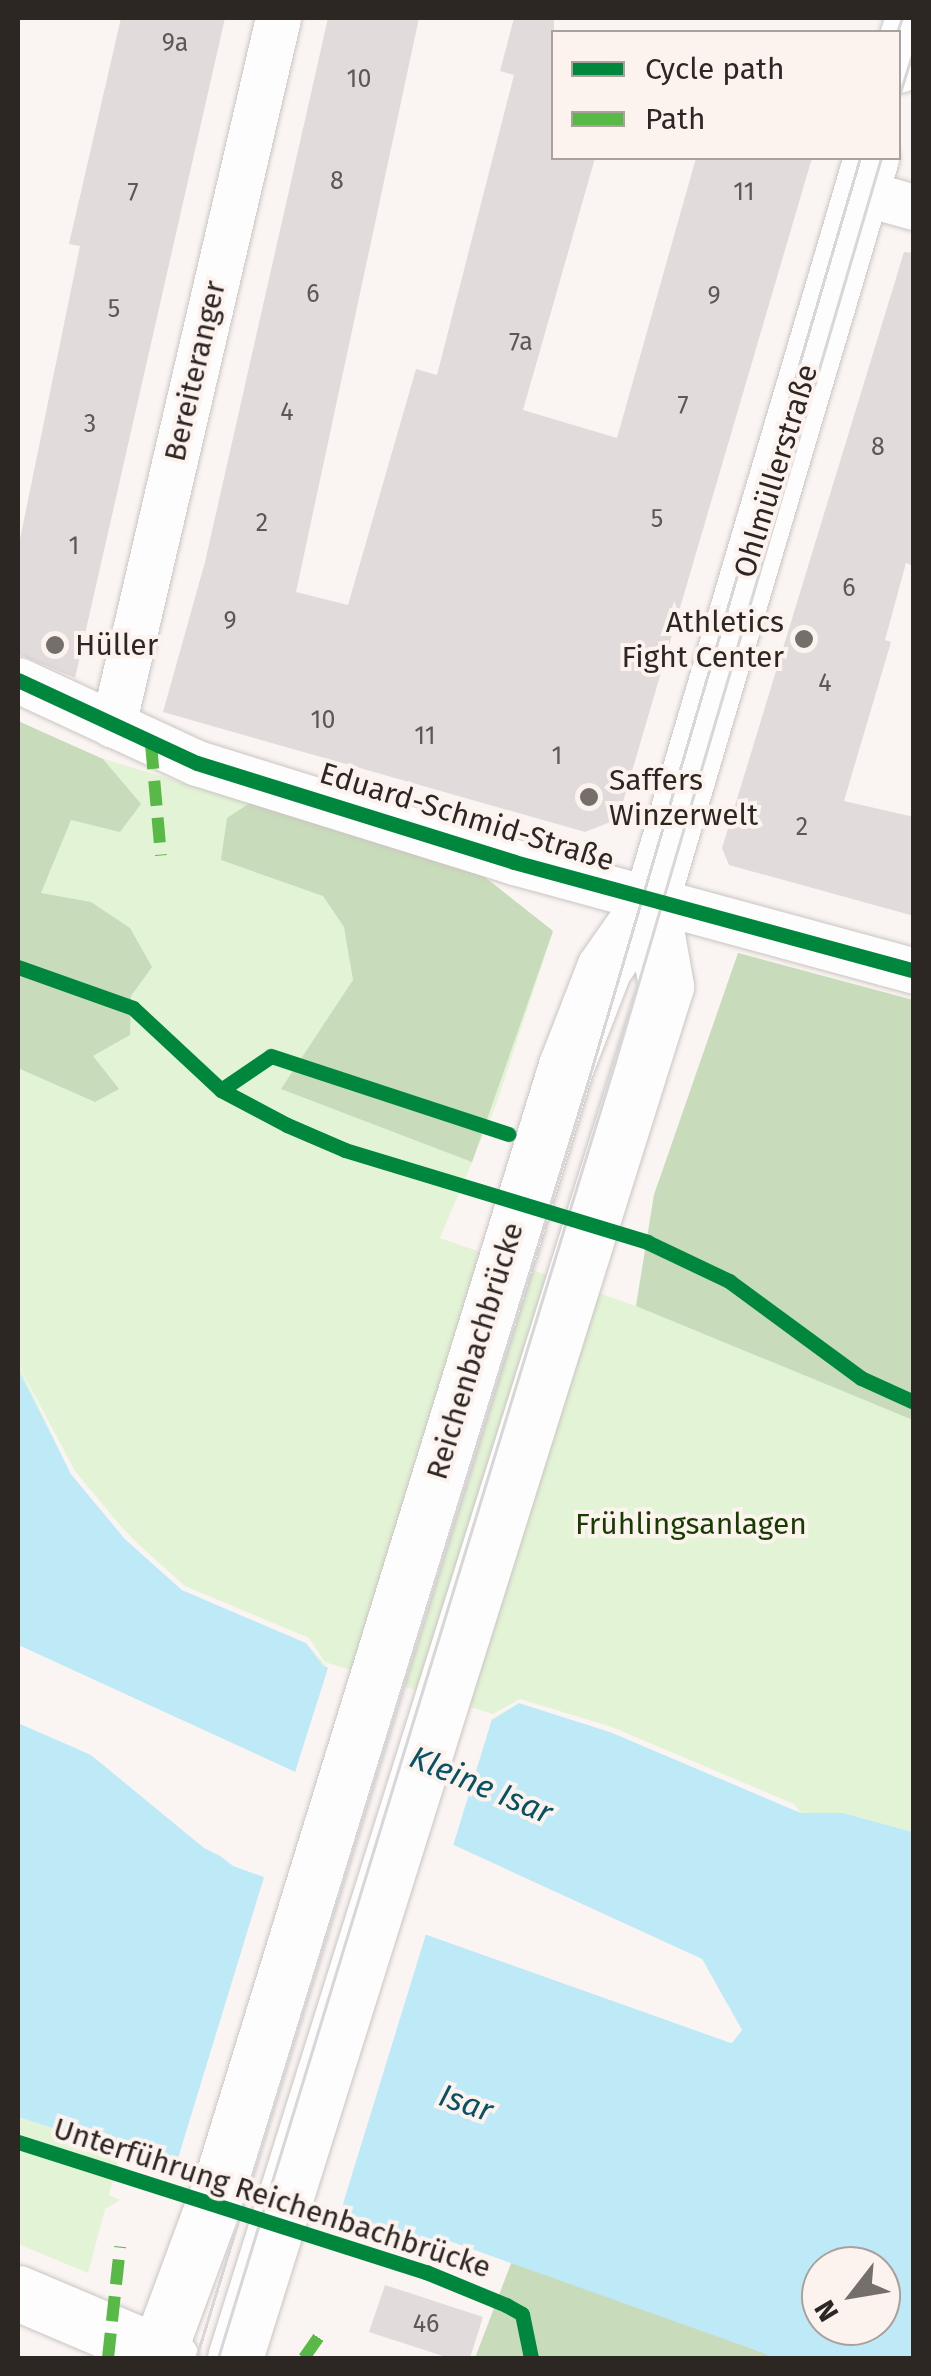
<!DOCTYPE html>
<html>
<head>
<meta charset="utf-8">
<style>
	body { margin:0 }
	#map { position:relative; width:931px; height:2376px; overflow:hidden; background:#faf4f2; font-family:"Fira Sans",sans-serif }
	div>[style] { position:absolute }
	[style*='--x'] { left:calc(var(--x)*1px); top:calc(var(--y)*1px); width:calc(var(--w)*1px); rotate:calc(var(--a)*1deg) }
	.green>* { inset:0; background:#e3f4d6 }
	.forest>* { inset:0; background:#c8dbba }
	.water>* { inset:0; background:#beeaf8 }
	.pier>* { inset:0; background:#faf4f2 }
	.building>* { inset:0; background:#e1dbdb }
	.roads { filter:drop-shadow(0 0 2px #cac5c2) drop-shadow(0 0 2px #cac5c2) }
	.minor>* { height:45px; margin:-22.5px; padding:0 22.5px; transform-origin:22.5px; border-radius:22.5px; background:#fefdfd }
	.secondary>* { height:55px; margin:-27.5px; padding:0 27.5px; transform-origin:27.5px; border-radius:27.5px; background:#fefdfd }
	.tram>* { height:2.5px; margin:-1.25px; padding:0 1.25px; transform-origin:1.25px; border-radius:1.25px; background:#d8d6d6 }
	.quiet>* { height:12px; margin-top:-6px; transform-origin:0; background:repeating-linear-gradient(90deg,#58b947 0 25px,transparent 0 37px) }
	.cycleway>* { height:15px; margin:-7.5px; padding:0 7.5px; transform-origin:7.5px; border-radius:7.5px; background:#00873e }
	.dots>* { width:28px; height:28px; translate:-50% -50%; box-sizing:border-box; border:5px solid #fdf3ee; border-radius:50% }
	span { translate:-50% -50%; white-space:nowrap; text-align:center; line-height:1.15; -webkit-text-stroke:8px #fdf3ee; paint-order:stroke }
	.number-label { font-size:25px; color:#5d5755 }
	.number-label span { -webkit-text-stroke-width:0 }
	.street-label { font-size:30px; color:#2d2724 }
	.poi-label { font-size:30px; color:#2d2724 }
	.right { translate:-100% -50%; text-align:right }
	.left { translate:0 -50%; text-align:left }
	.park-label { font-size:30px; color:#173c00 }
	.water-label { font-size:32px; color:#075264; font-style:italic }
	.frame { position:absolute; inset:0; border:20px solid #2d2724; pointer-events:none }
	.legend { position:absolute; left:551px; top:30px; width:350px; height:130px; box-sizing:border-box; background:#fdf3ee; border:2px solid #aaa19d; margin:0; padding:12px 18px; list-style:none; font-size:30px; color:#2d2724 }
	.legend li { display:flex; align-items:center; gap:20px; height:50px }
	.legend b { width:50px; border:2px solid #aaa19d }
	.north { position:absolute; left:801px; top:2246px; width:100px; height:100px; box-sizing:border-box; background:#fdf3ee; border:2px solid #aaa19d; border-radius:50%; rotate:239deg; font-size:28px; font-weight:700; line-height:40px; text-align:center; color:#2d2724 }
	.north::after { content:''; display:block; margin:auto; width:35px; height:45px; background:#756f6c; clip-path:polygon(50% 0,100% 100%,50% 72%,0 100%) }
</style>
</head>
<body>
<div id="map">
	<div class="green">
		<i style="clip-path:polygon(18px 721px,84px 753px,477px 871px,553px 931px,496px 1105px,440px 1238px,636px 1306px,654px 1195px,738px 953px,913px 1000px,913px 1832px,843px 1813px,801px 1813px,323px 1666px,182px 1590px,71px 1474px,18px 1369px)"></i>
		<i style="clip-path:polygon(18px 2117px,121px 2150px,109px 2195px,120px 2200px,105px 2209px,88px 2273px,18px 2244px)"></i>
	</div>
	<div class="forest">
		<i style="clip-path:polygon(18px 721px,103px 759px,141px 804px,120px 832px,71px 820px,41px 893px,91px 902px,130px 928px,152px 967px,131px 996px,130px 1035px,93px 1056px,119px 1089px,95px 1102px,18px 1068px)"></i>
		<i style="clip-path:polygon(250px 803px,477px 871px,553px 931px,472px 1162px,281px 1089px,353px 980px,344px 927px,323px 896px,221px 860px,227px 818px)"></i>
		<i style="clip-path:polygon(738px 953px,913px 1000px,913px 1420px,636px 1306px,654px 1195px)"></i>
		<i style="clip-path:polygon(512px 2261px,706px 2331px,777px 2358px,475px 2358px)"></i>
	</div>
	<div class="water">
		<i style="clip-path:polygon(evenodd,18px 1369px,71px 1474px,125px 1539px,182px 1590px,306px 1643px,323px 1666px,494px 1719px,519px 1703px,610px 1732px,801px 1813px,843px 1813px,913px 1832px,913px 2358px,777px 2358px,441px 2238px,408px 2241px,18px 2117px,18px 1723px,91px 1755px,233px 1866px,731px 2043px,741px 2030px,702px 1959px,18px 1645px,18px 1369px,821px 2266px,881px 2266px,881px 2326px,821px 2326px,821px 2266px)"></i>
	</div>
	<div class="pier">
		<i style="clip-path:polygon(18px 1364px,75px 1471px,129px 1536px,185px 1586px,309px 1638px,325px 1662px,493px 1714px,520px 1699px,612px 1727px,794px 1804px,801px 1813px,610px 1732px,519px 1703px,492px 1719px,453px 1846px,702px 1959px,742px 2030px,732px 2043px,426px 1934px,338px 2220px,175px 2168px,264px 1877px,204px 1848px,91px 1755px,18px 1718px,94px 1751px,235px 1862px,730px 2037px,735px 2030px,699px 1963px,18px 1650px,18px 1645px,295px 1772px,328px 1668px,306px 1643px,182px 1590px,125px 1539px,71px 1474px)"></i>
	</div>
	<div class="building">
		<i style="clip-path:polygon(121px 18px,225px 18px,75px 678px,18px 654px,18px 549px,80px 246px,69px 244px)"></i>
		<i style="clip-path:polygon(328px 18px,419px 18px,296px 592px,348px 605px,416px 369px,437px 375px,514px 75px,500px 71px,514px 18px,554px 18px,554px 158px,595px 158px,523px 410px,617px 438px,696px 158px,812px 158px,618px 819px,585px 832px,163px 712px,205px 562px)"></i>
		<i style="clip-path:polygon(904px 252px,914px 253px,914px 566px,906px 563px,885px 640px,891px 642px,844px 801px,914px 817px,914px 916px,729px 865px,722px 848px)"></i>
		<i style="clip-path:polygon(385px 2285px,483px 2317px,470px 2358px,449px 2358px,369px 2332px)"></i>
	</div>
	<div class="roads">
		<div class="minor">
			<i style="--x:860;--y:192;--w:56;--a:15.5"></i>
			<i style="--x:18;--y:680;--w:197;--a:24.9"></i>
			<i style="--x:197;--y:763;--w:332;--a:17.3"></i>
			<i style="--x:514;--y:862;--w:415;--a:15.2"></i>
			<i style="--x:113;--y:725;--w:726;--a:-76.86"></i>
		</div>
		<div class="secondary">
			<i style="--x:898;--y:65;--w:49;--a:-72.3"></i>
			<i style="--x:18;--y:2293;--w:166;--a:23"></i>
			<i style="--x:156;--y:2358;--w:187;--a:-69.6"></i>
			<i style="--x:221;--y:2183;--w:1169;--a:-72.84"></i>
			<i style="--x:566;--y:1066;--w:105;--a:-68.8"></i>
			<i style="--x:604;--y:968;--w:82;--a:-55"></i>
			<i style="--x:651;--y:901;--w:775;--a:-73.51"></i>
			<i style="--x:235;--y:2358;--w:1438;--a:-72.56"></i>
			<i style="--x:666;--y:986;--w:86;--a:-100"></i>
		</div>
	</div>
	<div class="tram">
		<i style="--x:897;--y:32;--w:15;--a:-70"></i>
		<i style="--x:898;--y:99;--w:52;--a:-72.3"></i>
		<i style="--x:196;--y:2358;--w:1339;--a:-72.93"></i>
		<i style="--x:589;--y:1078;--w:959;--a:-73.59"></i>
		<i style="--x:218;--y:2358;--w:1355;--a:-72.97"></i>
		<i style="--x:615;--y:1062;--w:942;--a:-73.6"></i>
	</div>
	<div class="quiet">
		<i style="--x:151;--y:744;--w:112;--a:84.9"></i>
		<i style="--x:108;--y:2358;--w:112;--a:-83.8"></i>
		<i style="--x:304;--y:2358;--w:28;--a:-55"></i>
	</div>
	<div class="cycleway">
		<i style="--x:18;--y:680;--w:197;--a:24.9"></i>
		<i style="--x:197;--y:763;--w:332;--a:17.3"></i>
		<i style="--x:514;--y:862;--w:415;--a:15.2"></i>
		<i style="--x:18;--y:967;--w:122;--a:19.6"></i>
		<i style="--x:133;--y:1008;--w:120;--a:43"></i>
		<i style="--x:221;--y:1090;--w:75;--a:27.9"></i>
		<i style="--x:287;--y:1125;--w:63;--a:23.3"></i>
		<i style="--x:345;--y:1150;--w:316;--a:16.9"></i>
		<i style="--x:647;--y:1242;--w:91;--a:25.4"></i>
		<i style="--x:729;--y:1281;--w:164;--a:36.3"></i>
		<i style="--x:861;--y:1378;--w:58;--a:24.4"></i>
		<i style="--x:221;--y:1090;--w:60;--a:-34.2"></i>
		<i style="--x:271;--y:1056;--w:250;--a:18.2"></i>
		<i style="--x:18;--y:2142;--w:428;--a:17.7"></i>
		<i style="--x:426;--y:2272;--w:87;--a:22.4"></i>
		<i style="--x:506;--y:2305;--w:18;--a:29"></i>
		<i style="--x:522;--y:2314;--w:45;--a:78.4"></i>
	</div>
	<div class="dots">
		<i style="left:804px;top:639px;background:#756f6c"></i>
		<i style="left:55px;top:645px;background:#756f6c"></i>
		<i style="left:589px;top:797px;background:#756f6c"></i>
	</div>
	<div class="number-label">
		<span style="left:175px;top:43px">9a</span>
		<span style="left:359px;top:79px">10</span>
		<span style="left:337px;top:181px">8</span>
		<span style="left:133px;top:192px">7</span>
		<span style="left:744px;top:192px">11</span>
		<span style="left:313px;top:294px">6</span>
		<span style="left:714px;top:296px">9</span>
		<span style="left:114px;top:309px">5</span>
		<span style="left:521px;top:342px">7a</span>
		<span style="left:683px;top:405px">7</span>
		<span style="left:287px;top:412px">4</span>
		<span style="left:90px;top:424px">3</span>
		<span style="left:878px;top:447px">8</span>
		<span style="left:657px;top:519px">5</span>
		<span style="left:262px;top:523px">2</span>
		<span style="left:74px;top:546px">1</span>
		<span style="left:849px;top:588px">6</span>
		<span style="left:230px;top:621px">9</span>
		<span style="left:825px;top:683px">4</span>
		<span style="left:323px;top:720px">10</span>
		<span style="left:425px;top:736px">11</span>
		<span style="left:557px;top:756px">1</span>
		<span style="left:802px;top:827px">2</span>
		<span style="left:426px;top:2324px">46</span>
	</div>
	<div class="street-label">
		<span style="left:195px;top:371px;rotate:-77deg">Bereiteranger</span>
		<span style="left:776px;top:471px;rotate:-73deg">Ohlmüllerstraße</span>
		<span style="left:467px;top:817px;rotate:17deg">Eduard-Schmid-Straße</span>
		<span style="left:475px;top:1351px;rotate:-73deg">Reichenbachbrücke</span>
		<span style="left:272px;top:2198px;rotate:18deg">Unterführung Reichenbachbrücke</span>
	</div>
	<div class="poi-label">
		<span class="right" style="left:784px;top:639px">Athletics<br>Fight Center</span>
		<span class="left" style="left:75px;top:645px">Hüller</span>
		<span class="left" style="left:609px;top:797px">Saffers<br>Winzerwelt</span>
	</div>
	<div class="park-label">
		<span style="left:691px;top:1524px">Frühlingsanlagen</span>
	</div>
	<div class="water-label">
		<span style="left:481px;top:1785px;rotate:23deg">Kleine Isar</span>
		<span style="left:466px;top:2103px;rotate:19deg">Isar</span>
	</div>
	<div class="frame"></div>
	<ul class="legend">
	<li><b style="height:12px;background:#00873e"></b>Cycle path</li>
	<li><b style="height:12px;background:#58b947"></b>Path</li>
	</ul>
	<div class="north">N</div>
</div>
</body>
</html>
